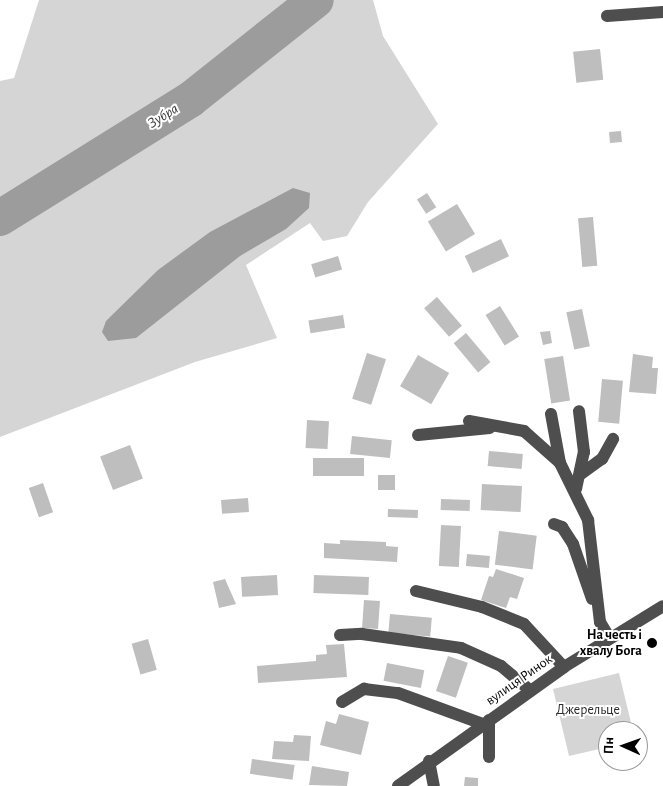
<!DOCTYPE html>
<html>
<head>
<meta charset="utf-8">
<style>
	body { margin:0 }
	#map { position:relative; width:663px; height:786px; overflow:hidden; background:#fff; font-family:"Alegreya Sans",sans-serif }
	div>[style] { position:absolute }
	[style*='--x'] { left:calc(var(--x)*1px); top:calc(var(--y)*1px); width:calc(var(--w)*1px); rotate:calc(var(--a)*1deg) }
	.green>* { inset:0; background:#d5d5d5 }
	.water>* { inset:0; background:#9c9c9c }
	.river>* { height:36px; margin:-18px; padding:0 18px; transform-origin:18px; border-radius:18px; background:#9c9c9c }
	.building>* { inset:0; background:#bebebe; transform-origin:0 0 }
	.minor>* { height:12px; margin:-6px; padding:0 6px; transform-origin:6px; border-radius:6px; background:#4e4e4e }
	.dots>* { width:14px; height:14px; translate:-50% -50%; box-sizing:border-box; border:2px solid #fff; border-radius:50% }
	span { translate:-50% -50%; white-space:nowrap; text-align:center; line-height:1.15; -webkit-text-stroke:4px #fff; paint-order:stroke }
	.poi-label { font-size:14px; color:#000; font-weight:700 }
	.right { translate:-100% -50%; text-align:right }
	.street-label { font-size:14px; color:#000 }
	.park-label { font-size:14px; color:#2c2c2c }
	.water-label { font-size:15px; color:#3d3d3d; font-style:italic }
	.north { position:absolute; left:598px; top:721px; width:50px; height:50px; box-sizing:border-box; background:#fff; border:1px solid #999; border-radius:50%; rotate:272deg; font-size:14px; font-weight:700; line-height:20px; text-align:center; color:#000 }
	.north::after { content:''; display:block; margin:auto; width:18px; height:22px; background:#000; clip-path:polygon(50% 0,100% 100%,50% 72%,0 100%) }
</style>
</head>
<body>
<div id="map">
	<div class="green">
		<i style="clip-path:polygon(39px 0,373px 0,383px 36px,438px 124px,368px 202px,347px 236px,323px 241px,310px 223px,246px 265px,277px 338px,195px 362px,0 437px,0 81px,14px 78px)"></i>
		<i style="clip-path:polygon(619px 673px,633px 731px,608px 731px,608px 747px,569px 756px,553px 689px)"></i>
	</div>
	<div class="water">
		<i style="clip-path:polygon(293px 188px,310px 193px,309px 208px,286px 229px,240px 256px,136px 338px,108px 341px,102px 332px,106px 321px,158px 270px,210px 232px)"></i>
	</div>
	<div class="river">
		<i style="--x:0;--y:218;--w:225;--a:-31.9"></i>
		<i style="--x:191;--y:99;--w:159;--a:-38.4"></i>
	</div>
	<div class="building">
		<i style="left:600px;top:49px;width:31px;height:27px;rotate:84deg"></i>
		<i style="left:621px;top:131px;width:11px;height:12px;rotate:85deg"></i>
		<i style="left:427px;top:193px;width:17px;height:12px;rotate:57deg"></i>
		<i style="left:457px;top:204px;width:35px;height:34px;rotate:59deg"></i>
		<i style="left:593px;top:217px;width:49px;height:15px;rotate:85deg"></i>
		<i style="left:501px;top:239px;width:19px;height:40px;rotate:65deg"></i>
		<i style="left:338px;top:256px;width:14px;height:28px;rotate:73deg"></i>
		<i style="left:437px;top:297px;width:38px;height:17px;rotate:49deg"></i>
		<i style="left:500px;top:306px;width:36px;height:17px;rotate:58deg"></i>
		<i style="left:582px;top:309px;width:38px;height:16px;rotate:78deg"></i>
		<i style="left:343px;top:315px;width:13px;height:35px;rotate:81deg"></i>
		<i style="clip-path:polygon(550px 331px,552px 343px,543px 345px,540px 332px)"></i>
		<i style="left:466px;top:333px;width:38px;height:16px;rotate:50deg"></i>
		<i style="left:367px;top:353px;width:20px;height:48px;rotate:18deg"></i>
		<i style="clip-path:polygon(633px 354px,653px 357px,652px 368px,658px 368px,656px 394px,629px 392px)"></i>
		<i style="left:418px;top:355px;width:36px;height:36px;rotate:30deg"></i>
		<i style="left:563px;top:356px;width:45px;height:19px;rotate:81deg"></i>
		<i style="left:602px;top:379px;width:21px;height:43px;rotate:5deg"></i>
		<i style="left:307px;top:420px;width:22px;height:28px;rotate:3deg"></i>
		<i style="left:352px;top:436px;width:40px;height:18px;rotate:6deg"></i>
		<i style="left:130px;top:445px;width:36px;height:32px;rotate:69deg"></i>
		<i style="left:489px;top:451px;width:34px;height:15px;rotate:5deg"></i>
		<i style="left:313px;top:458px;width:51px;height:18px"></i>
		<i style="left:378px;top:475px;width:17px;height:15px"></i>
		<i style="left:43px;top:483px;width:31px;height:15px;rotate:71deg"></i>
		<i style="left:482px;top:484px;width:40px;height:26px;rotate:3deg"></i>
		<i style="left:248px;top:498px;width:14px;height:27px;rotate:86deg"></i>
		<i style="left:441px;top:499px;width:29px;height:11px;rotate:2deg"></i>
		<i style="left:388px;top:509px;width:30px;height:8px;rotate:2deg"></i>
		<i style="left:441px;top:525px;width:20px;height:41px;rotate:3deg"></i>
		<i style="left:499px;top:531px;width:38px;height:34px;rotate:7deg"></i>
		<i style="clip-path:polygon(340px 540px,386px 542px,386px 546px,398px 547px,397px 562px,324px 558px,324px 543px,340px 544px)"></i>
		<i style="left:467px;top:554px;width:23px;height:12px;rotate:5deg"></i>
		<i style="clip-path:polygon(496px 569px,524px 578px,517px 599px,510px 597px,506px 608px,481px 600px,489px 576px,493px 577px)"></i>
		<i style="left:277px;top:575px;width:20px;height:36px;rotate:87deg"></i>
		<i style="left:314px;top:575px;width:55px;height:18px;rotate:2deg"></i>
		<i style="clip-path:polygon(225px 579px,236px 604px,219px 608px,213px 582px)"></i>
		<i style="left:364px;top:600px;width:16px;height:28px;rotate:4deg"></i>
		<i style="left:390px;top:614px;width:42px;height:19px;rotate:5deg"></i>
		<i style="left:148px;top:639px;width:32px;height:17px;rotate:74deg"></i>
		<i style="clip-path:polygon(344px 644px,347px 677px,258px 683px,257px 666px,316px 661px,316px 655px,327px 654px,326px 645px)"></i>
		<i style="left:448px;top:656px;width:21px;height:37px;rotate:19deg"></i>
		<i style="left:387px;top:663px;width:38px;height:18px;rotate:11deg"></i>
		<i style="clip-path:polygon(339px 714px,369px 722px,361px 755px,320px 745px,326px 721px,336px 724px)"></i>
		<i style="clip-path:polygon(294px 735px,311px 736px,309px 761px,272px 759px,274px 741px,293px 742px)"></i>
		<i style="left:252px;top:759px;width:43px;height:15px;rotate:8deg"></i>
		<i style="clip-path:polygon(312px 766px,349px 772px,347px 786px,309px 785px)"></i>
		<i style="clip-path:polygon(465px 777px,478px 778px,478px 786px,464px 786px)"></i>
	</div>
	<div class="minor">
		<i style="--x:607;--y:16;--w:56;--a:-4.1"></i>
		<i style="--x:551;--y:414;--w:50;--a:79.6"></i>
		<i style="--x:469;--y:421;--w:56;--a:10.3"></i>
		<i style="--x:524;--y:431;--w:48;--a:41.6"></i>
		<i style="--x:560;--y:463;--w:64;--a:63.8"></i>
		<i style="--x:588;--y:520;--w:103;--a:83.3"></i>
		<i style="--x:600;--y:622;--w:17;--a:59"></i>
		<i style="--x:418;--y:435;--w:72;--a:-5.6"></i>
		<i style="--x:581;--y:474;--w:26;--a:-36"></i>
		<i style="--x:602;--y:459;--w:23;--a:-61"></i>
		<i style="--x:576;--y:489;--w:38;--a:-78"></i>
		<i style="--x:584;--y:452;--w:41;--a:-97"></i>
		<i style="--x:554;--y:524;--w:9;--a:21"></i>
		<i style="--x:562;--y:527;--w:20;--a:57"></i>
		<i style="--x:573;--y:544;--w:58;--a:70.9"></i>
		<i style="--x:416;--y:591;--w:68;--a:13.6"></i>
		<i style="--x:482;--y:607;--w:45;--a:22"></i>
		<i style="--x:524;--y:624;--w:59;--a:47.1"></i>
		<i style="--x:340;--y:635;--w:22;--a:-3"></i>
		<i style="--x:362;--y:634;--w:100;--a:8"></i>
		<i style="--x:461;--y:648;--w:44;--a:24.2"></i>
		<i style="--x:501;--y:666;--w:38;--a:40"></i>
		<i style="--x:342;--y:702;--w:26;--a:-31"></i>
		<i style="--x:364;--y:689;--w:34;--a:7"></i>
		<i style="--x:398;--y:693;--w:90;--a:20"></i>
		<i style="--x:489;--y:757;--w:37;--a:-90"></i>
		<i style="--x:429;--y:761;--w:25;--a:79"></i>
		<i style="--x:398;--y:786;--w:204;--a:-35.6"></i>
		<i style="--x:564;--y:667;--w:116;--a:-31.6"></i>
	</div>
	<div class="dots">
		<i style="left:652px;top:643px;background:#000"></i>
	</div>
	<div class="poi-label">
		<span class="right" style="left:642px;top:643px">На честь і<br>хвалу Бога</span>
	</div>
	<div class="street-label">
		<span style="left:519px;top:680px;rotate:-35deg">вулиця Ринок</span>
	</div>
	<div class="park-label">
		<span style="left:588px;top:710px">Джерельце</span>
	</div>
	<div class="water-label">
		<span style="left:163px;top:116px;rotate:-32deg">Зубра</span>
	</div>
	<div class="north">Пн</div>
</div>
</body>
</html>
